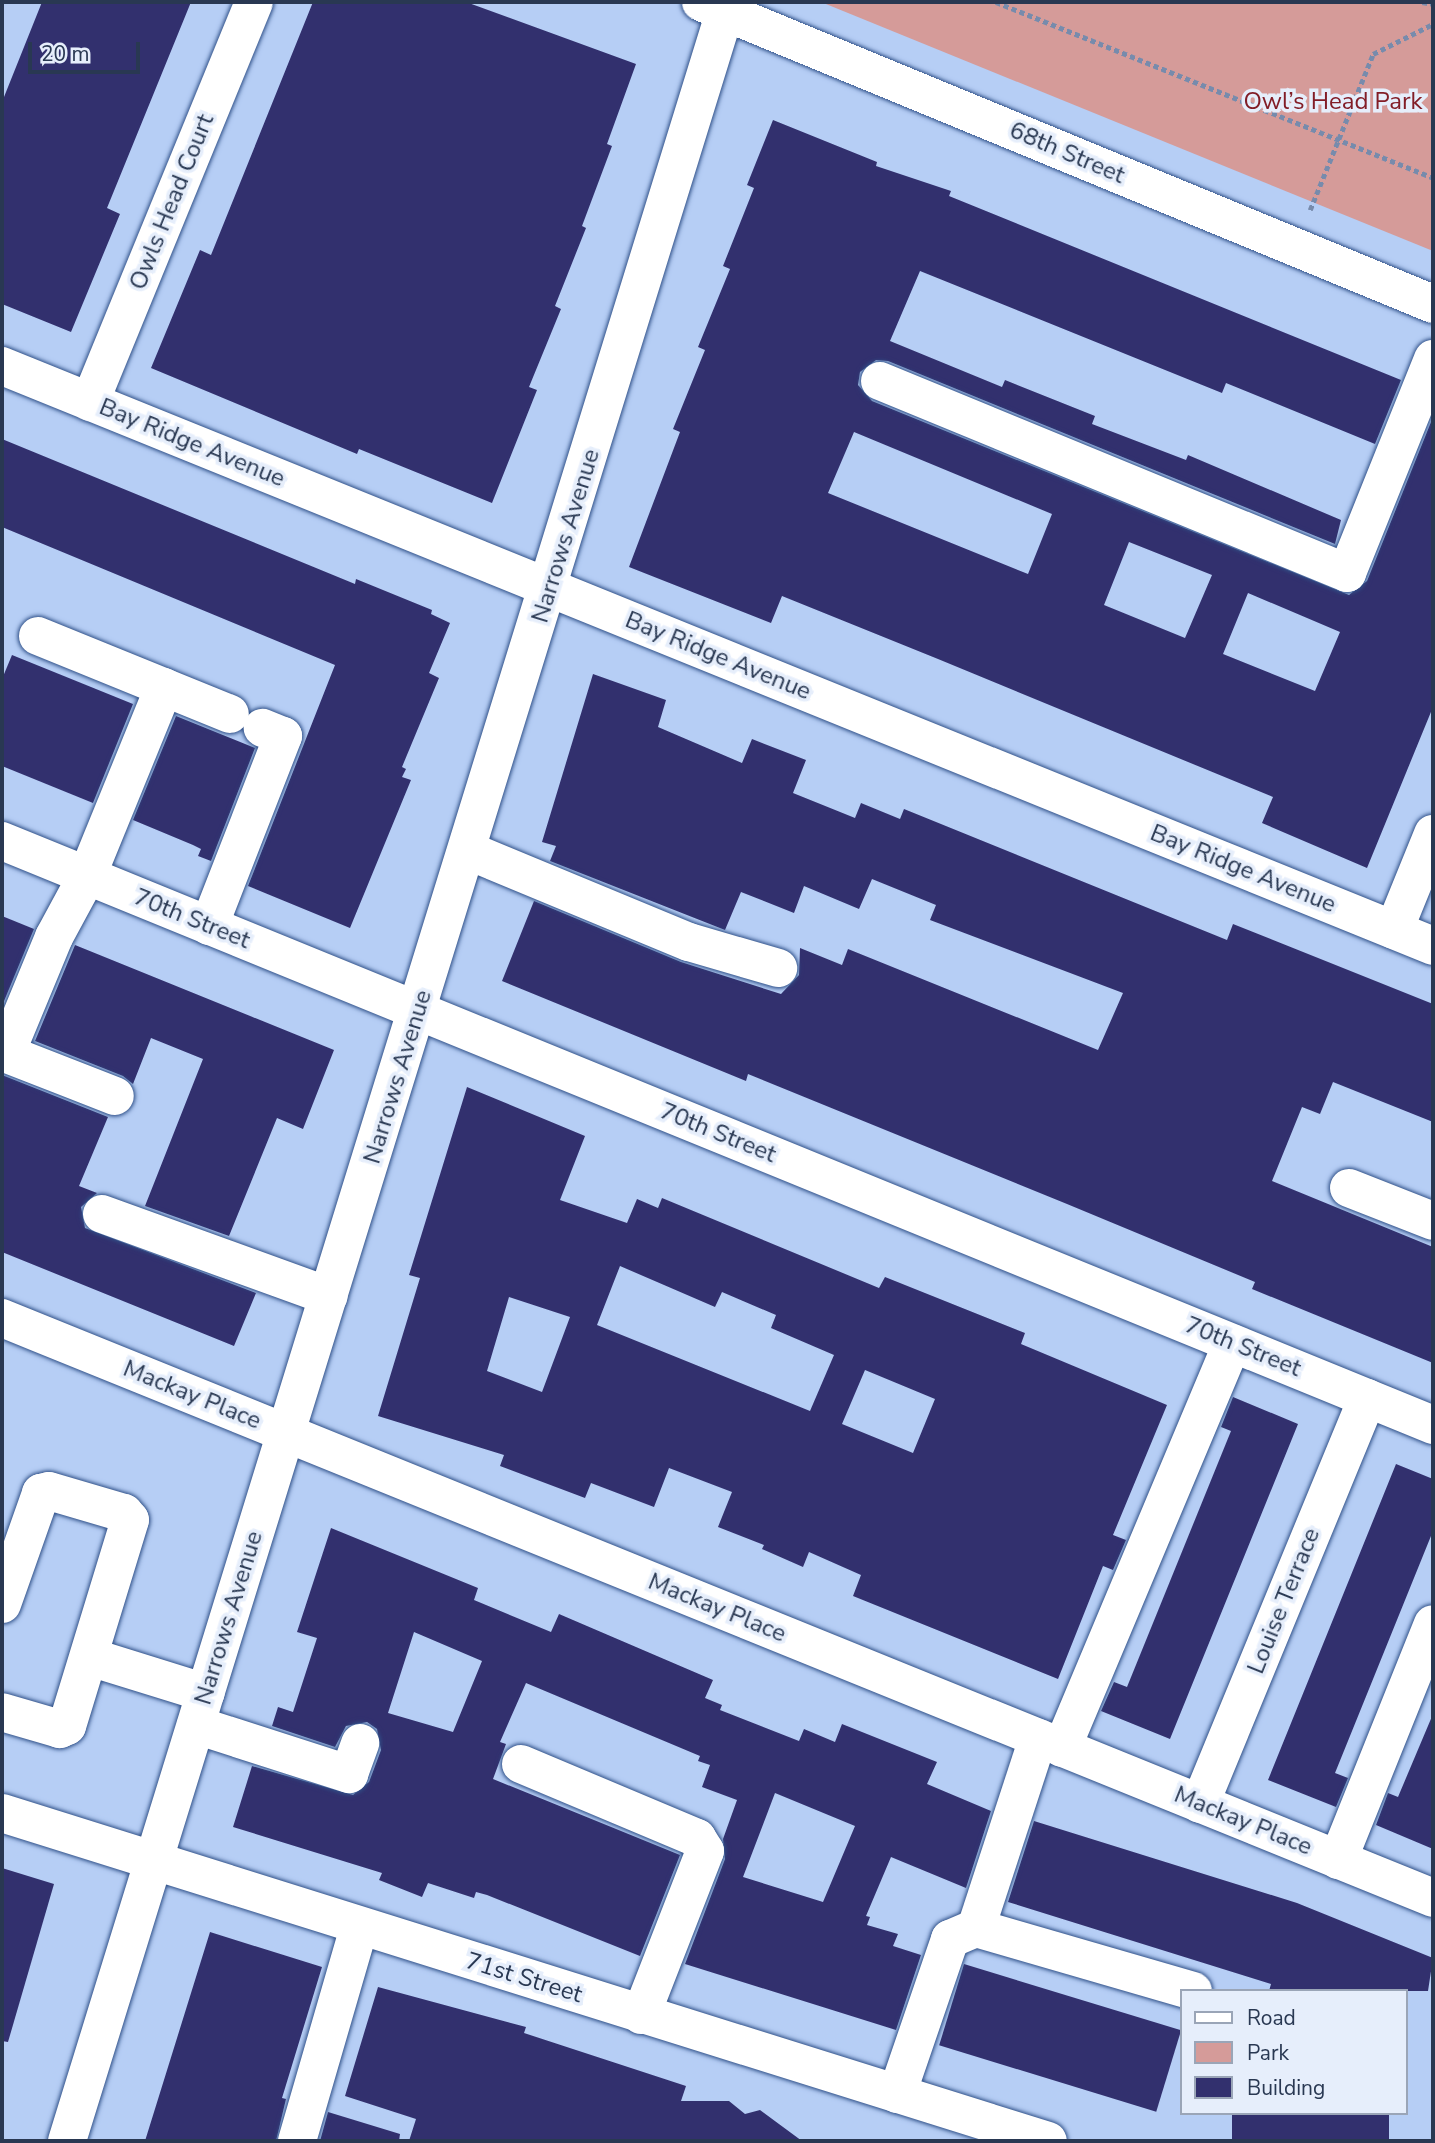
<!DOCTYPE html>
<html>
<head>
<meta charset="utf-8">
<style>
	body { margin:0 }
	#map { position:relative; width:1435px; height:2143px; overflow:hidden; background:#b6cef5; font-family:"Nunito Sans",sans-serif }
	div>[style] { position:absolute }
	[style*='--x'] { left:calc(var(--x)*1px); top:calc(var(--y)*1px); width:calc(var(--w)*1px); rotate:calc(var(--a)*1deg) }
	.green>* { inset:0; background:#d59b99 }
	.building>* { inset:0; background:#32306e; transform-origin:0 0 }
	.path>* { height:4.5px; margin-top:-2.25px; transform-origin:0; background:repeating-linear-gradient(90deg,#778bac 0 5px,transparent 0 8.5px) }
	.roads { filter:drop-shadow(0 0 2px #305189) drop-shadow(0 0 2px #305189) }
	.minor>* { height:38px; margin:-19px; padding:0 19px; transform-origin:19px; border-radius:19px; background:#fff }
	span { translate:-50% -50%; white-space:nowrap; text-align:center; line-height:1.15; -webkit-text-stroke:7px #e6eefb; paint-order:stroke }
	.park-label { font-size:24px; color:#821d27 }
	.street-label { font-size:24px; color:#293852 }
	.frame { position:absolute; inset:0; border:4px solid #293852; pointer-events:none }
	.legend { position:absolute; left:1180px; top:1989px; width:228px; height:126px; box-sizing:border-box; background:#e6eefb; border:2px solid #9aa5b7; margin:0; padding:9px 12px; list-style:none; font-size:21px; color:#293852 }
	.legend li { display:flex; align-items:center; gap:14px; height:35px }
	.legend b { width:35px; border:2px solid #9aa5b7 }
	.scale { position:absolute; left:28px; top:42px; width:112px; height:32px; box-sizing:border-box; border:4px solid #293852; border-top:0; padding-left:9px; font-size:21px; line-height:24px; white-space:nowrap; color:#293852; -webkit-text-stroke:5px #e6eefb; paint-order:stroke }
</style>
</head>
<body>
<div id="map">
	<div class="green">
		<i style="clip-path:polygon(821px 2px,1433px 2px,1433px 251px)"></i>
	</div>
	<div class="building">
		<i style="clip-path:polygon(42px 2px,191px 2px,107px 208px,120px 214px,71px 332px,2px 304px,2px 102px)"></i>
		<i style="clip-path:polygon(313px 2px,466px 2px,636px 64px,607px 144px,612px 146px,582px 226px,586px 228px,555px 306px,561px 309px,529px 387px,537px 390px,492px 503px,359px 449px,357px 454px,151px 368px,200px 250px,211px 255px)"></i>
		<i style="clip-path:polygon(evenodd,773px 120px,877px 162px,876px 166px,951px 191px,949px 196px,1401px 380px,1375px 444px,1226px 383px,1222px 393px,920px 271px,890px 341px,1002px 387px,1005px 380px,1095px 416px,1092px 424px,1186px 460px,1188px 455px,1341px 520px,1335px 544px,888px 361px,876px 360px,860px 372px,858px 385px,872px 401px,1349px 595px,1367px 581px,1433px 417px,1433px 707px,1367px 868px,1262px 823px,1273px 797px,938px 659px,782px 596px,771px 623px,629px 567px,680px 432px,673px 429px,705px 350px,698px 347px,730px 269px,723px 266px,754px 188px,747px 185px,773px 120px,854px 432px,1052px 514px,1028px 574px,828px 493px,854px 432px,773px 120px,1129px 542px,1212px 575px,1185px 638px,1104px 605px,1129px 542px,773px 120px,1248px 593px,1340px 632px,1315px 691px,1223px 654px,1248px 593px)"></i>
		<i style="clip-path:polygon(2px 439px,355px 584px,356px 579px,432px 610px,431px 614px,450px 623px,429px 673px,439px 678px,402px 767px,406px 769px,402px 777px,411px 780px,350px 928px,248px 886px,335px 665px,2px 527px)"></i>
		<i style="clip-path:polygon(12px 655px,133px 704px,93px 803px,2px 766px,2px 679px)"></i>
		<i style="clip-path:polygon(593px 674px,666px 700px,658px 727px,742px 763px,752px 739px,806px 760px,793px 793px,855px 818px,861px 803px,900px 819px,904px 809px,1227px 940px,1233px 924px,1433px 1004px,1433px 1122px,1333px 1082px,1320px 1114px,1302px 1107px,1272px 1181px,1433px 1247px,1433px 1363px,1252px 1289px,1255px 1282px,1067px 1204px,748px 1074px,746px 1081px,502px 981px,534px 901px,681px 962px,781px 994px,799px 975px,800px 948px,842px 965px,848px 949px,1098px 1050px,1123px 993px,930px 920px,936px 905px,872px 879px,859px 909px,804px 886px,794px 913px,741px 892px,725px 930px,550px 861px,556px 846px,542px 842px)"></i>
		<i style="clip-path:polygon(176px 716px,255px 748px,211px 861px,198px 856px,201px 849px,193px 845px,133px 820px)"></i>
		<i style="clip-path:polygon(2px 916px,34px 929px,2px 1006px)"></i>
		<i style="clip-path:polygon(75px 945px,334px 1050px,303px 1129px,277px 1118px,229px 1236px,145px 1206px,203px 1059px,151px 1038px,133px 1084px,123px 1076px,35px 1041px)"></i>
		<i style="clip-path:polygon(2px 1075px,108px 1117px,79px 1186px,97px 1193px,81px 1207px,85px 1228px,256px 1293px,234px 1346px,2px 1252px)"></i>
		<i style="clip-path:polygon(evenodd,467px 1087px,585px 1136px,560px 1200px,627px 1223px,637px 1199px,658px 1208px,662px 1198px,879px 1288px,885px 1277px,1025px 1333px,1021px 1344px,1167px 1405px,1113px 1535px,1126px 1540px,1113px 1570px,1103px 1566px,1058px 1679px,853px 1596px,861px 1575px,809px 1552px,803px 1567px,762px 1549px,764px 1545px,718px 1527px,732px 1492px,669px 1468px,654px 1507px,591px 1483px,585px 1498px,500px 1466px,504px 1455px,378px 1416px,420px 1278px,409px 1275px,467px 1087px,620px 1266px,715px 1307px,722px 1292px,776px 1315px,771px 1328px,834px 1355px,810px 1411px,597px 1325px,620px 1266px,467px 1087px,509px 1297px,570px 1317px,542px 1392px,487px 1371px,509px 1297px,467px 1087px,865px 1370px,935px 1399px,913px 1453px,842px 1424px,865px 1370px)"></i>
		<i style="clip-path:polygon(1233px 1397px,1298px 1424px,1170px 1739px,1101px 1711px,1114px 1682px,1127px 1687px,1231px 1431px,1221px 1427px)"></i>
		<i style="clip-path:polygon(1396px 1464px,1433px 1479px,1433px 1531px,1335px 1773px,1348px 1778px,1336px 1807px,1268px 1780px)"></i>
		<i style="clip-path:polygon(evenodd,331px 1528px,478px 1588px,474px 1600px,551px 1632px,559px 1614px,713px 1680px,705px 1698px,722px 1705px,720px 1710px,799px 1741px,804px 1729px,835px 1742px,842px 1724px,937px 1762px,927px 1784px,991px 1811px,966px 1888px,891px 1857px,866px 1916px,870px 1917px,867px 1925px,898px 1934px,893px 1946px,921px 1955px,896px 2030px,685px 1964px,725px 1859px,723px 1839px,737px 1800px,702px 1787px,710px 1765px,698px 1761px,700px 1756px,526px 1683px,500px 1742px,506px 1744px,493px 1779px,680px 1855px,640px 1956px,487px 1895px,476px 1892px,474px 1898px,428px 1883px,422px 1897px,379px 1880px,382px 1873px,233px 1827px,252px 1766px,353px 1795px,369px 1782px,381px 1750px,377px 1729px,367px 1722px,346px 1726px,335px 1747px,272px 1726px,278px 1707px,293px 1712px,317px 1638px,297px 1632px,331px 1528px,414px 1632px,482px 1661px,453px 1732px,388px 1713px,414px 1632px,331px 1528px,775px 1793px,855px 1826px,823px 1902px,743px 1877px,775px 1793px)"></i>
		<i style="clip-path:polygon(1433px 1714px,1433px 1849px,1376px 1825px,1388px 1793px,1398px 1797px)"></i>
		<i style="clip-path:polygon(1034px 1821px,1297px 1903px,1433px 1958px,1428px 1991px,1269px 1991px,1271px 1984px,1008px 1902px)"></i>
		<i style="clip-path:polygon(2px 1868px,54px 1884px,8px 2042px,2px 2041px)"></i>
		<i style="clip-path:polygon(210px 1932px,322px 1967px,282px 2098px,286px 2099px,276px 2141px,145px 2141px)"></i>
		<i style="left:964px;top:1964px;width:227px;height:85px;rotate:17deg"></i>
		<i style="clip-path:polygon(378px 1987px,526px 2027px,524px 2033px,686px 2086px,681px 2101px,729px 2101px,745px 2114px,760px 2110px,802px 2141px,409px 2141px,416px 2119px,345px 2096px)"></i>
		<i style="clip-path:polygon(328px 2112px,400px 2134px,399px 2141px,320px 2141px)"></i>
		<i style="left:1232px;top:2113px;width:157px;height:29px"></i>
	</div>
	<div class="path">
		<i style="--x:996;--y:2;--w:471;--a:21.9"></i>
		<i style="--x:1422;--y:2;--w:11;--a:10"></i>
		<i style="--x:1310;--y:210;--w:168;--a:-68"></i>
		<i style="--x:1373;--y:54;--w:67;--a:-26.6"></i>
	</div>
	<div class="roads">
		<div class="minor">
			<i style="--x:701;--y:2;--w:792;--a:22.42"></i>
			<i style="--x:2;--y:366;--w:1544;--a:22.06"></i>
			<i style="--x:880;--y:381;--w:505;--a:22.35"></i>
			<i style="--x:1347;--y:573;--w:231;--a:-68.1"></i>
			<i style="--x:90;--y:402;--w:432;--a:-67.7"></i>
			<i style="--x:38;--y:636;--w:207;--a:22.1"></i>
			<i style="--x:2;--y:841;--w:1546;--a:22.2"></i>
			<i style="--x:469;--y:851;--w:238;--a:22.5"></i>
			<i style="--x:689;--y:942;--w:93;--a:16.3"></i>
			<i style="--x:209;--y:926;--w:204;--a:-68.7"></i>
			<i style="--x:283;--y:736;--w:22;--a:-158"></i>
			<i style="--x:1394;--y:930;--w:104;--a:-67.9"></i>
			<i style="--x:2;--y:1052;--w:121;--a:21.3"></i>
			<i style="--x:6;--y:1053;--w:126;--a:-67.5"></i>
			<i style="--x:54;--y:937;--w:69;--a:-61.6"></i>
			<i style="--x:87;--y:876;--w:204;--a:-67.8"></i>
			<i style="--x:1349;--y:1188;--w:90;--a:21.4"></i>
			<i style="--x:102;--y:1214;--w:241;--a:19.9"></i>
			<i style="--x:2;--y:1318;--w:1544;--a:22.06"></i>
			<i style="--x:2;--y:1604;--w:118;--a:-70.6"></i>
			<i style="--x:41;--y:1493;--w:8;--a:-14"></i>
			<i style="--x:49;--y:1491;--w:78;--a:16.3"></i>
			<i style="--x:124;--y:1513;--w:9;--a:49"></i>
			<i style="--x:130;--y:1520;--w:215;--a:107"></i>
			<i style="--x:67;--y:1726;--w:8;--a:157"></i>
			<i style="--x:60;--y:1729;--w:60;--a:-163.7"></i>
			<i style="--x:90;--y:1657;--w:121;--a:17.2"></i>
			<i style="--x:196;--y:1725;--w:161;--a:17.8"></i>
			<i style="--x:349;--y:1774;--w:33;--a:-70"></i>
			<i style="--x:1062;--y:1748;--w:439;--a:-67.2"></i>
			<i style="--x:521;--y:1764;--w:191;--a:22.8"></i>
			<i style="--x:697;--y:1838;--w:15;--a:58"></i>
			<i style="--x:705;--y:1851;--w:176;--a:111.3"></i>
			<i style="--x:1200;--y:1804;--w:439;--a:-67.6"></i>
			<i style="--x:2;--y:1813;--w:1096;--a:17.41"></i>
			<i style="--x:1338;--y:1860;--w:254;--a:-68.1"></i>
			<i style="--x:976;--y:1928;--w:200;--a:-71.9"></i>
			<i style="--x:897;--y:2094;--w:164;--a:-71.1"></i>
			<i style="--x:950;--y:1939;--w:28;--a:-23"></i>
			<i style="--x:976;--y:1928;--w:226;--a:16.2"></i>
			<i style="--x:67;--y:2141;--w:2228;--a:-72.83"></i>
			<i style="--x:297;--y:2141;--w:223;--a:-73.8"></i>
		</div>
	</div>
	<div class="park-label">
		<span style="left:1333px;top:102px">Owl’s Head Park</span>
	</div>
	<div class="street-label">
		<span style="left:1067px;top:153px;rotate:23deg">68th Street</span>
		<span style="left:172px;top:202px;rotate:-68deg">Owls Head Court</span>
		<span style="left:192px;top:443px;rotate:22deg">Bay Ridge Avenue</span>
		<span style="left:566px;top:536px;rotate:-73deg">Narrows Avenue</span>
		<span style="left:718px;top:656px;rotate:22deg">Bay Ridge Avenue</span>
		<span style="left:1243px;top:869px;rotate:22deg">Bay Ridge Avenue</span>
		<span style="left:192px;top:919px;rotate:22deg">70th Street</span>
		<span style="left:398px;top:1077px;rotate:-73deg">Narrows Avenue</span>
		<span style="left:718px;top:1133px;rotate:22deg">70th Street</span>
		<span style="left:1243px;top:1347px;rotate:22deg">70th Street</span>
		<span style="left:192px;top:1395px;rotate:22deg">Mackay Place</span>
		<span style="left:1284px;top:1601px;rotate:-68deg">Louise Terrace</span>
		<span style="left:717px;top:1608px;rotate:22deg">Mackay Place</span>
		<span style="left:229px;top:1618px;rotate:-73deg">Narrows Avenue</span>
		<span style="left:1243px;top:1821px;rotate:22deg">Mackay Place</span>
		<span style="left:524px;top:1978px;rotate:17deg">71st Street</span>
	</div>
	<div class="frame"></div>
	<ul class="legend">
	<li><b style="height:9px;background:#fff"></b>Road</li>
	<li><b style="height:19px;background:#d59b99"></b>Park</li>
	<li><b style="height:19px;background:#32306e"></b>Building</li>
	</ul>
	<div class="scale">20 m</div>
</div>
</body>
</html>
